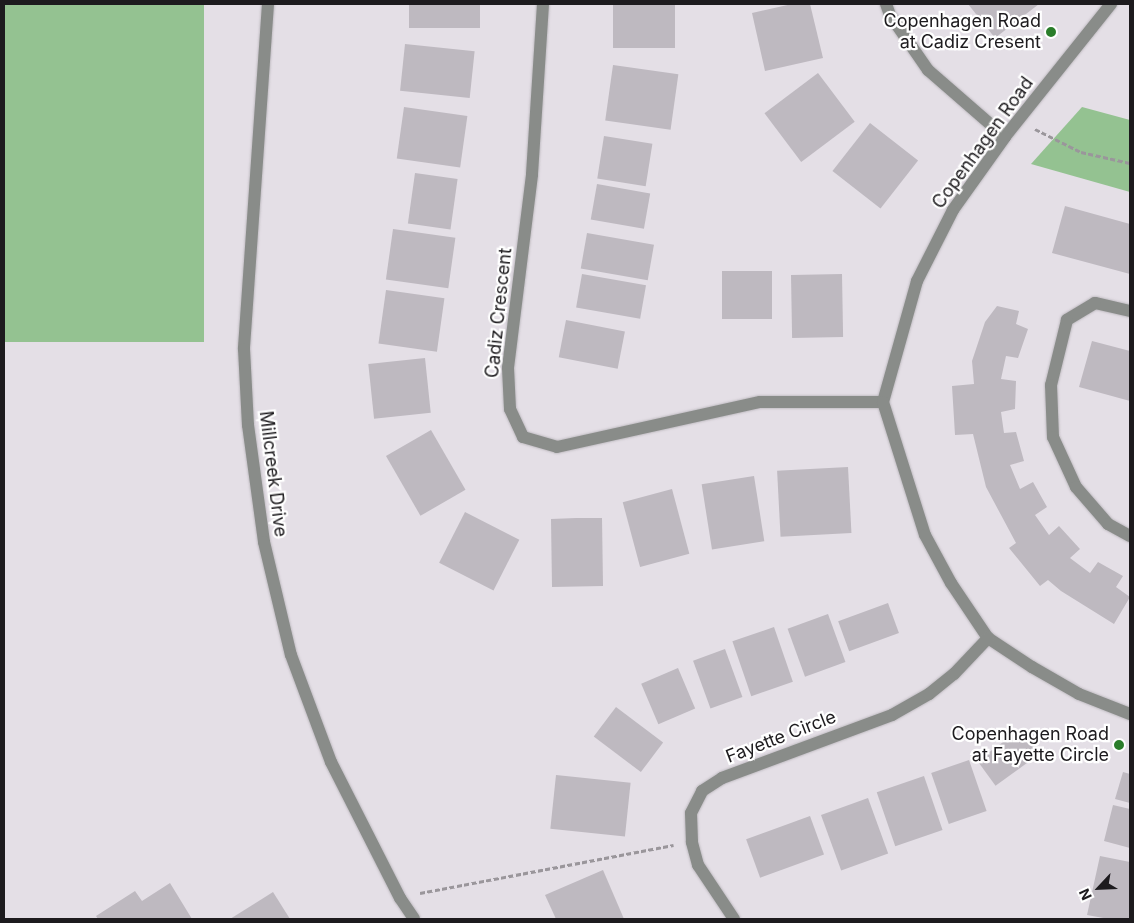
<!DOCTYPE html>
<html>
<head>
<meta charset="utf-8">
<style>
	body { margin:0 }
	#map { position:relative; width:1134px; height:923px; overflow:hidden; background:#e4dfe6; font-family:Inter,sans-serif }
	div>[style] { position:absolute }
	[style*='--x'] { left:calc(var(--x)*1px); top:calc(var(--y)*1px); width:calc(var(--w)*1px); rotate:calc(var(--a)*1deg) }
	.green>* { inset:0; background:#94c291; transform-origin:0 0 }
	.building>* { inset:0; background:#beb9c0; transform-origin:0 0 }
	.path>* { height:3px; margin-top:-1.5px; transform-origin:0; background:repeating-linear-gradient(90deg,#9a969b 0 5px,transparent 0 7.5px) }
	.roads { filter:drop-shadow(0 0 1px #c0bcc2) drop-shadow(0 0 1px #c0bcc2) }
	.minor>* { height:12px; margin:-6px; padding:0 6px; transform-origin:6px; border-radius:6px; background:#898c89 }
	.dots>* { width:14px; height:14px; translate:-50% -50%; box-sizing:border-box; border:2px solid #fff; border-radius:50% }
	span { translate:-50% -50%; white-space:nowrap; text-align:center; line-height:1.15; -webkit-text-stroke:4.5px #fff; paint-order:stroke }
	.poi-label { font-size:18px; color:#1d1b1e }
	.right { translate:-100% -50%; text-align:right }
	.street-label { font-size:18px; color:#1d1b1e }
	.frame { position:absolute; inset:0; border:5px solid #1d1b1e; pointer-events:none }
	.north { position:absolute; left:1074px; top:863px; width:50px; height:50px; -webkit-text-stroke:4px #fff; paint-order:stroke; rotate:245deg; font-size:14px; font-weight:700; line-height:20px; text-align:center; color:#1d1b1e }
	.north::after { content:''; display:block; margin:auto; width:18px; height:22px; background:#1d1b1e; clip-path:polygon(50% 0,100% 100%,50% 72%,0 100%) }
</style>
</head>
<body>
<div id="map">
	<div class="green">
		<i style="left:4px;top:4px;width:200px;height:338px"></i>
		<i style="clip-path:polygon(1082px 107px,1130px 120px,1130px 192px,1031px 164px)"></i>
	</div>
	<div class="building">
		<i style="left:409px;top:4px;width:71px;height:24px"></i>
		<i style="left:613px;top:4px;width:62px;height:44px"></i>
		<i style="clip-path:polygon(792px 4px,810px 4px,823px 58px,765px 71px,752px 13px)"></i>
		<i style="clip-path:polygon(968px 4px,1039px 4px,995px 38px)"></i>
		<i style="left:405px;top:44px;width:70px;height:47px;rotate:6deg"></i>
		<i style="left:613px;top:65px;width:66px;height:56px;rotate:8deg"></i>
		<i style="left:818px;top:73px;width:61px;height:67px;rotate:53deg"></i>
		<i style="left:404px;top:107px;width:64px;height:52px;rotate:8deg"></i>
		<i style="left:870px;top:123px;width:61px;height:61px;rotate:38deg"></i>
		<i style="left:604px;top:136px;width:49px;height:43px;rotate:9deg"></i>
		<i style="left:415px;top:173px;width:43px;height:51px;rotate:8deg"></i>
		<i style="left:597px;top:184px;width:54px;height:36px;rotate:10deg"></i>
		<i style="clip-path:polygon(1065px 206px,1130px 224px,1130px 274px,1052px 253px)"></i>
		<i style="left:393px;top:229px;width:63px;height:51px;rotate:8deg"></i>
		<i style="left:587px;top:233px;width:68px;height:36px;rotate:10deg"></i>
		<i style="left:722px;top:271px;width:50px;height:48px"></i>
		<i style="left:582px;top:274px;width:65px;height:34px;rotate:10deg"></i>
		<i style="left:842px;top:274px;width:63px;height:51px;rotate:89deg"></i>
		<i style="left:386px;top:290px;width:59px;height:54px;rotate:8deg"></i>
		<i style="clip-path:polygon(997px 306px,1019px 311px,1016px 324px,1028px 329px,1018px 358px,1006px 356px,1001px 379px,1016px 381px,1015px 409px,1001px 412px,1004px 433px,1016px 432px,1024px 461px,1010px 465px,1020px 489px,1033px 482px,1047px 507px,1035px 515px,1049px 535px,1059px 526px,1080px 549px,1070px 558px,1090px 573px,1098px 562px,1123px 576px,1116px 587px,1130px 597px,1114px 624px,1061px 591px,1048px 580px,1040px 586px,1009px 548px,1016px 543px,986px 487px,973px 434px,955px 435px,952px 386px,974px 384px,972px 361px,985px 322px)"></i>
		<i style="left:566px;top:320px;width:60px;height:38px;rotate:11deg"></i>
		<i style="clip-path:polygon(1092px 341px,1130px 351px,1130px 401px,1079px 387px)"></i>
		<i style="left:425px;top:358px;width:55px;height:57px;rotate:84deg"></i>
		<i style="left:431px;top:430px;width:69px;height:52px;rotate:60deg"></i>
		<i style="left:848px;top:467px;width:66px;height:71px;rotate:87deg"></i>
		<i style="left:754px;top:476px;width:66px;height:53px;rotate:81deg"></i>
		<i style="left:672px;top:489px;width:67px;height:51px;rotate:75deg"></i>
		<i style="left:465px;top:512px;width:61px;height:57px;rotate:27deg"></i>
		<i style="clip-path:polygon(576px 518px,602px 518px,603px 586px,552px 587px,551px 519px)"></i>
		<i style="left:888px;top:603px;width:32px;height:53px;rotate:70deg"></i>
		<i style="left:828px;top:614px;width:51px;height:43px;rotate:70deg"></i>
		<i style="left:774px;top:627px;width:58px;height:44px;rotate:71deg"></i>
		<i style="left:725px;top:649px;width:51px;height:34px;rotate:70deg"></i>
		<i style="left:678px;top:668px;width:44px;height:40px;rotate:67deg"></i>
		<i style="left:616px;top:707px;width:59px;height:37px;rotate:37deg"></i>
		<i style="left:1021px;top:729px;width:31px;height:54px;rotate:54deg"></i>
		<i style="left:969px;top:760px;width:54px;height:40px;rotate:71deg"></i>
		<i style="clip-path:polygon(1123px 772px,1130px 774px,1130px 803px,1115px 799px)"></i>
		<i style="left:556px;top:775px;width:75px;height:54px;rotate:6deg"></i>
		<i style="left:924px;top:776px;width:57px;height:50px;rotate:71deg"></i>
		<i style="left:868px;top:798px;width:59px;height:50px;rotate:70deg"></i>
		<i style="clip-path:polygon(1113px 805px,1130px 809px,1130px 848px,1104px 841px)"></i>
		<i style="left:810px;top:816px;width:41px;height:68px;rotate:70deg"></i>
		<i style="clip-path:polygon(1100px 856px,1130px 862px,1130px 919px,1109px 919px,1087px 915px)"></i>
		<i style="clip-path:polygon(603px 870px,624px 919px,556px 919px,545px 895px)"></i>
		<i style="clip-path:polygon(170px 883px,192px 919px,98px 919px,96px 916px,135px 891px,142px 901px)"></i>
		<i style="clip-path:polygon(273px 892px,290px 919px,230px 919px)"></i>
	</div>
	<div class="path">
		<i style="--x:1035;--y:129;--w:51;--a:26.6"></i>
		<i style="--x:1081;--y:152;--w:50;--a:12.7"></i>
		<i style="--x:420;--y:893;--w:258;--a:-10.7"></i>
	</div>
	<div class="roads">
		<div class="minor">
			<i style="--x:268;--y:4;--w:346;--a:94"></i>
			<i style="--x:244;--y:349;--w:76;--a:87"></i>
			<i style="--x:248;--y:425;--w:118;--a:82.2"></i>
			<i style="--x:264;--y:542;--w:116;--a:76.6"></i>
			<i style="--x:291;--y:655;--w:114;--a:69.5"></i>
			<i style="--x:331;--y:762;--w:153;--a:63.1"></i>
			<i style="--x:400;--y:898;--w:25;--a:56"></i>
			<i style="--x:543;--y:4;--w:171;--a:93.7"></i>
			<i style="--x:532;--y:175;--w:194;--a:97.1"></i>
			<i style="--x:508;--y:368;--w:41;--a:87.2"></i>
			<i style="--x:510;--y:409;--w:31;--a:65"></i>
			<i style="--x:523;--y:437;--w:35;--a:16"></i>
			<i style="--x:557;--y:447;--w:208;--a:-12.5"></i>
			<i style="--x:760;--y:402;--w:123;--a:0"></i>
			<i style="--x:886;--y:4;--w:12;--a:70"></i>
			<i style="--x:890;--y:15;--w:67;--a:55.4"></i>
			<i style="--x:928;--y:70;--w:102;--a:41"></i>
			<i style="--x:1111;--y:4;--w:170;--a:128.6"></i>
			<i style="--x:1005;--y:137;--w:90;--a:125.5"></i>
			<i style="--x:953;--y:210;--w:80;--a:116.9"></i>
			<i style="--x:917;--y:281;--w:126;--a:105.7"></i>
			<i style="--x:883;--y:402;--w:139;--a:72.5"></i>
			<i style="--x:925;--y:535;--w:55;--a:61.6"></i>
			<i style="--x:951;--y:583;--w:66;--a:56.1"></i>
			<i style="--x:988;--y:638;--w:53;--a:33.4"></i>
			<i style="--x:1032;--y:667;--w:54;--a:29.9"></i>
			<i style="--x:1079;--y:694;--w:55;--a:21.4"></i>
			<i style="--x:1130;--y:311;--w:36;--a:-167"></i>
			<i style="--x:1095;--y:303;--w:33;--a:149"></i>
			<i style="--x:1067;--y:320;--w:67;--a:103.8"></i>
			<i style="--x:1051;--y:385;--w:52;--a:87.8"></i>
			<i style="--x:1053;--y:437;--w:55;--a:65.3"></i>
			<i style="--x:1076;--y:487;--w:49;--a:49.1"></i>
			<i style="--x:1108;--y:524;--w:25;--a:29"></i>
			<i style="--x:734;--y:919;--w:65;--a:-123.7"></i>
			<i style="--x:698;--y:865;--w:24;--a:-105"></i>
			<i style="--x:692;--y:842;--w:29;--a:-92"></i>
			<i style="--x:691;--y:813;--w:25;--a:-63"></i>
			<i style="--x:702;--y:791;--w:24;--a:-33"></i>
			<i style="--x:722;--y:778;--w:181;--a:-20.3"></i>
			<i style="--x:892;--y:715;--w:43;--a:-29.6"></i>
			<i style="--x:929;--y:694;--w:32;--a:-39"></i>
			<i style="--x:954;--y:674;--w:50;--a:-46.6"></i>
		</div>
	</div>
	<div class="dots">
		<i style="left:1051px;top:32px;background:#2a7d2a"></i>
		<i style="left:1119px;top:745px;background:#2a7d2a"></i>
	</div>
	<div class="poi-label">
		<span class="right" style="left:1041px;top:32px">Copenhagen Road<br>at Cadiz Cresent</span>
		<span class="right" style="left:1109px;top:745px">Copenhagen Road<br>at Fayette Circle</span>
	</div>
	<div class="street-label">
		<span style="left:983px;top:143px;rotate:-54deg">Copenhagen Road</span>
		<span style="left:499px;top:313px;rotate:-84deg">Cadiz Crescent</span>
		<span style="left:273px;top:474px;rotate:83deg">Millcreek Drive</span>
		<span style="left:781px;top:737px;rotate:-21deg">Fayette Circle</span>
	</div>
	<div class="frame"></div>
	<div class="north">N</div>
</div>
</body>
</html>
